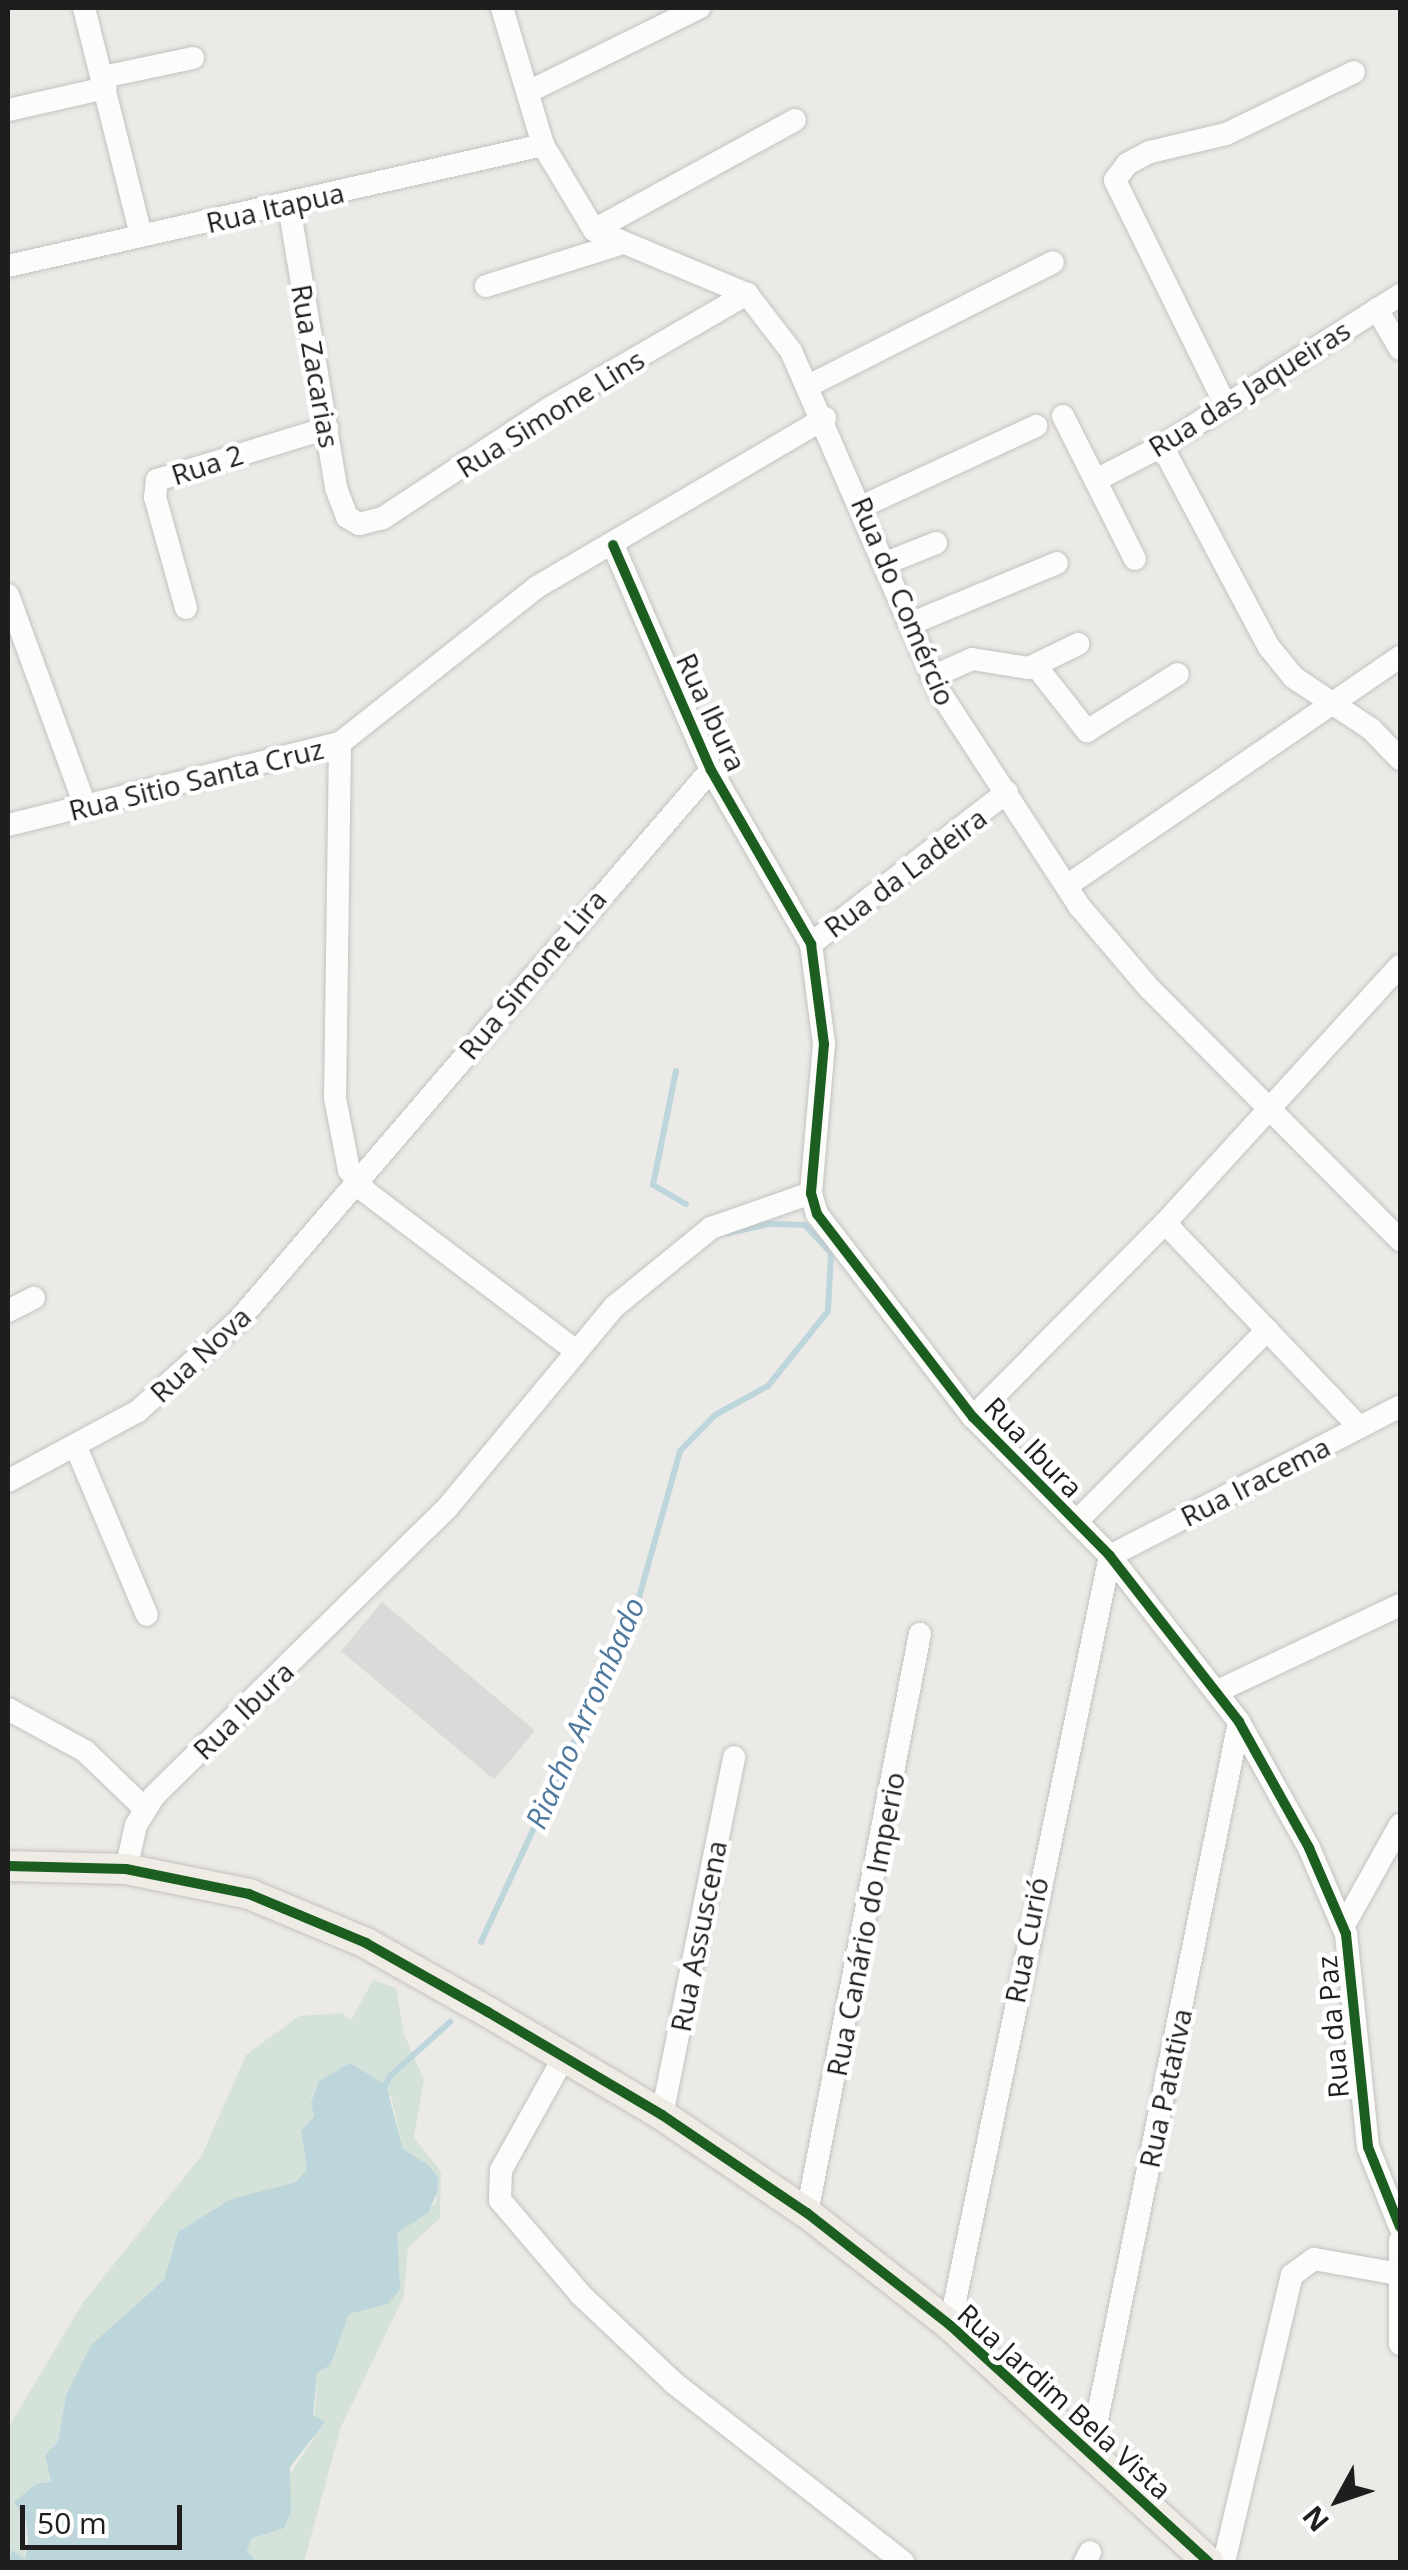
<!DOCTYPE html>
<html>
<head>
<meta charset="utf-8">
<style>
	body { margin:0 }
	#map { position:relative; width:1408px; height:2570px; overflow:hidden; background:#eceae7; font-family:"Open Sans",sans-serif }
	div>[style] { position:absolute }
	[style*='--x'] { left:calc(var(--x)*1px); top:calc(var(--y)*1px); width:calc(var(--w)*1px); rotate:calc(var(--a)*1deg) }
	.residential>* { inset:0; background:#dbdad8; transform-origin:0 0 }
	.wetland>* { inset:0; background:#d5e2da }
	.water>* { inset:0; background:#bdd6dc }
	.stream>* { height:6px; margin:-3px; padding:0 3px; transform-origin:3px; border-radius:3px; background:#bdd6dc }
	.roads { filter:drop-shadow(0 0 2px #c3c2c1) drop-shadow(0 0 2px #c3c2c1) }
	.minor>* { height:22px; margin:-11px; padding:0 11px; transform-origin:11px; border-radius:11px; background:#fcfcfb }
	.major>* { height:30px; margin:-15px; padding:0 15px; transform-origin:15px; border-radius:15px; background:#efebe5 }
	.cycleway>* { height:10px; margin:-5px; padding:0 5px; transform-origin:5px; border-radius:5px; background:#1b5e20 }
	span { translate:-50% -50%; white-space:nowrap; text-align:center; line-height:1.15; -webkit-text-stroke:9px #fff; paint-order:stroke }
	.street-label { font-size:28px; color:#1e1e1e }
	.water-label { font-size:30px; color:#50799e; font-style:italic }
	.frame { position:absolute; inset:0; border:10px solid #1e1e1e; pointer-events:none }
	.north { position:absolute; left:1288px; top:2450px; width:100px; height:100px; -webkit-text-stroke:8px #fff; paint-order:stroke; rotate:230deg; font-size:28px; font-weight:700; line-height:40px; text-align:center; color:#1e1e1e }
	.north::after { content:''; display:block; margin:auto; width:35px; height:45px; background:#1e1e1e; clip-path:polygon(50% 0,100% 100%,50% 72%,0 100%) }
	.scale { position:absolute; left:20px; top:2505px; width:162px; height:45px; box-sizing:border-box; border:5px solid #1e1e1e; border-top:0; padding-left:12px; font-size:30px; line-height:35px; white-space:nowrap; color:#1e1e1e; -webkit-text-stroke:8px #fff; paint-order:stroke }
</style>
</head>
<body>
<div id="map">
	<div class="residential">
		<i style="left:382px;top:1602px;width:200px;height:64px;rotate:40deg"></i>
	</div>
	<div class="wetland">
		<i style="clip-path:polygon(373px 1980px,396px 1988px,404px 2034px,424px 2080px,414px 2137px,441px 2172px,440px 2218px,408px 2248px,404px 2296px,341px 2427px,304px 2562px,257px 2562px,247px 2551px,252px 2538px,291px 2502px,286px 2480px,313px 2440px,317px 2373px,349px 2314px,388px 2304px,397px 2233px,436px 2203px,438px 2178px,403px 2149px,391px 2096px,314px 2116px,301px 2131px,307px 2169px,296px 2182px,244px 2196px,178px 2232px,164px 2280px,91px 2345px,66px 2395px,58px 2443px,46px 2455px,51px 2483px,26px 2520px,25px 2560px,8px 2551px,8px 2428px,82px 2304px,202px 2155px,246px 2055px,299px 2016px,342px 2013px,351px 2020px)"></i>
	</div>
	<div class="water">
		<i style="clip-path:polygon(350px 2063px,386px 2085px,403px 2149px,428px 2165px,438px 2178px,437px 2193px,428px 2213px,397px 2233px,400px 2289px,388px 2304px,349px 2314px,330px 2365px,317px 2373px,313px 2415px,325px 2422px,290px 2467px,291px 2512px,284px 2528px,252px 2538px,247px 2551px,257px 2562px,8px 2562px,12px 2550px,25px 2559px,28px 2542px,26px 2520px,14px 2502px,36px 2484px,51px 2482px,45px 2455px,58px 2442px,66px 2395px,91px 2345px,164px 2280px,178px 2232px,231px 2199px,296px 2182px,307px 2169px,301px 2131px,314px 2116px,311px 2103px,319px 2081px)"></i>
	</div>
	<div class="stream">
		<i style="--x:676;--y:1071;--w:116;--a:101.4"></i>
		<i style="--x:653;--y:1185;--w:38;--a:30"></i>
		<i style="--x:481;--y:1942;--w:368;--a:-65.1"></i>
		<i style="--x:636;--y:1608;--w:163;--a:-74.3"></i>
		<i style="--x:680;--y:1451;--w:50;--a:-45.8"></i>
		<i style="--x:715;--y:1415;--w:60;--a:-28.7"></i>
		<i style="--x:768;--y:1386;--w:96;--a:-51.3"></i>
		<i style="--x:828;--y:1311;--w:58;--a:-87"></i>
		<i style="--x:831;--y:1253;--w:38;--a:-133"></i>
		<i style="--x:805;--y:1225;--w:36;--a:-178"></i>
		<i style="--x:769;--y:1224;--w:42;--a:167.6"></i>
		<i style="--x:382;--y:2092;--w:18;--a:-63"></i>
		<i style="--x:390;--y:2076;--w:81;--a:-42"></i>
	</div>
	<div class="roads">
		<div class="minor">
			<i style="--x:84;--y:8;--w:234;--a:75.9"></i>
			<i style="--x:502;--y:8;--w:143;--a:73.3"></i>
			<i style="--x:543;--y:145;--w:99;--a:59"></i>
			<i style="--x:594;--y:230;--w:166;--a:22.7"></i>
			<i style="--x:747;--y:294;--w:72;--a:52.3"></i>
			<i style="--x:791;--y:351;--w:371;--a:66.5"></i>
			<i style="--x:939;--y:691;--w:257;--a:56.9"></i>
			<i style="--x:1079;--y:906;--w:108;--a:49.5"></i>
			<i style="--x:1149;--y:988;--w:356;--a:45.1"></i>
			<i style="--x:103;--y:77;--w:92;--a:-11.9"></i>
			<i style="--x:528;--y:92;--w:191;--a:-26.2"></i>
			<i style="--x:8;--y:110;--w:100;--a:-12.7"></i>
			<i style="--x:289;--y:206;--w:286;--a:80.5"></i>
			<i style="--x:336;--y:488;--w:31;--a:69"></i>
			<i style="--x:347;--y:517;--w:14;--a:30"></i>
			<i style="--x:359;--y:524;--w:25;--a:-14"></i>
			<i style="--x:383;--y:518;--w:200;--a:-33.4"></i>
			<i style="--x:550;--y:408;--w:228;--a:-30.1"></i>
			<i style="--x:594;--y:230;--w:229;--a:-28.7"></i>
			<i style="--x:8;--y:266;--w:549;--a:-12.74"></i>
			<i style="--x:486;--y:286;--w:137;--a:-17.4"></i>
			<i style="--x:1377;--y:309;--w:46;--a:60.1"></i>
			<i style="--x:810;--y:385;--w:272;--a:-26.8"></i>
			<i style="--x:1224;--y:402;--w:247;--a:-116.2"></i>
			<i style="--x:1115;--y:180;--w:20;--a:-53"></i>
			<i style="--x:1127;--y:164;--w:26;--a:-28"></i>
			<i style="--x:1150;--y:152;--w:78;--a:-13.3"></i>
			<i style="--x:1226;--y:134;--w:142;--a:-25.8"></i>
			<i style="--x:1063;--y:416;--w:160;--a:63.3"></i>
			<i style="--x:1162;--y:446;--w:228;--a:62"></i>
			<i style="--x:1269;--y:647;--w:38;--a:51"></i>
			<i style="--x:1293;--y:677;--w:94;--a:33.7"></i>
			<i style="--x:1371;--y:729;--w:42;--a:46"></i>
			<i style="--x:1096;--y:480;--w:74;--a:-27.3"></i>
			<i style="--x:1162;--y:446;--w:282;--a:-32.4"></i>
			<i style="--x:863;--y:506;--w:191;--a:-24.8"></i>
			<i style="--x:613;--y:545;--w:245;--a:66.5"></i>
			<i style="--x:711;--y:770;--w:201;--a:60.1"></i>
			<i style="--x:811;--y:944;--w:101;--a:82.6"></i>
			<i style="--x:824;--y:1044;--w:150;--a:95"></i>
			<i style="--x:811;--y:1193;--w:22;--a:74"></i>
			<i style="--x:817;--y:1214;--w:256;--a:52.5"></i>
			<i style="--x:973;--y:1417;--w:195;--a:45.4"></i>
			<i style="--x:1110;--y:1556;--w:210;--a:52.1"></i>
			<i style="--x:1239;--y:1722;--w:144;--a:60.9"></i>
			<i style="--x:1309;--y:1848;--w:94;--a:66.7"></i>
			<i style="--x:1346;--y:1934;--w:214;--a:84.1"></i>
			<i style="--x:1368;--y:2147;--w:86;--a:68.2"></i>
			<i style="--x:886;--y:563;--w:54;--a:-21.8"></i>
			<i style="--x:8;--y:595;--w:227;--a:69.9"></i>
			<i style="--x:186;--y:608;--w:115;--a:-105.6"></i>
			<i style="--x:155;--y:497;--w:17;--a:-83"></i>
			<i style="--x:157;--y:480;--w:178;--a:-17"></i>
			<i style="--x:910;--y:624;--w:159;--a:-22.5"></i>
			<i style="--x:1036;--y:666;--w:83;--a:51.9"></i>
			<i style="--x:1087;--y:731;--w:107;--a:-32.1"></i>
			<i style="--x:932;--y:677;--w:44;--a:-24.2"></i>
			<i style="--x:972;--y:659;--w:58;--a:9"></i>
			<i style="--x:1029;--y:668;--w:55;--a:-26.1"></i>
			<i style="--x:340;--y:743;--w:355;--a:90.8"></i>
			<i style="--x:335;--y:1098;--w:73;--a:79"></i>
			<i style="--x:349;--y:1170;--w:28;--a:52"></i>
			<i style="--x:366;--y:1192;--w:262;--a:37.1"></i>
			<i style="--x:8;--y:825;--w:342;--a:-13.9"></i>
			<i style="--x:340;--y:743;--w:251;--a:-38.4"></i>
			<i style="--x:537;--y:587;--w:334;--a:-30.4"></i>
			<i style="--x:1068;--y:885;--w:403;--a:-34.5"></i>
			<i style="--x:811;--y:944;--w:248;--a:-37.8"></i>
			<i style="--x:1165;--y:1223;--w:282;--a:46.4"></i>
			<i style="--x:8;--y:1311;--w:29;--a:-27"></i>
			<i style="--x:973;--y:1417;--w:273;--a:-45.3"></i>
			<i style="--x:1165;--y:1223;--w:348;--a:-47.6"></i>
			<i style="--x:76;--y:1447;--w:182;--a:67.1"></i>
			<i style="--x:8;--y:1481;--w:148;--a:-28.3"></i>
			<i style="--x:138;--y:1411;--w:135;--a:-42"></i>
			<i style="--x:238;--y:1321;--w:726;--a:-49.36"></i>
			<i style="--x:1076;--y:1522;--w:271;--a:-45.1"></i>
			<i style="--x:1220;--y:1690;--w:199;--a:-25.3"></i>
			<i style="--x:8;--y:1709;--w:88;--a:28.6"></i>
			<i style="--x:85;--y:1751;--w:82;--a:44"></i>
			<i style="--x:126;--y:1869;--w:45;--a:-77.2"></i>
			<i style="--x:136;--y:1825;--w:34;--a:-58"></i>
			<i style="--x:154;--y:1796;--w:411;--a:-44.5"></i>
			<i style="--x:447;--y:1508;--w:263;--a:-50.3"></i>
			<i style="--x:615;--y:1306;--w:124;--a:-39.1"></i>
			<i style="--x:711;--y:1228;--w:106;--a:-19.3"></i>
			<i style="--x:1343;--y:1927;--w:117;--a:-60.8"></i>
			<i style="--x:564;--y:2057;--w:129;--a:119.1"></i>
			<i style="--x:501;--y:2170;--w:30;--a:92"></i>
			<i style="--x:500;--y:2200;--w:125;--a:49.5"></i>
			<i style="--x:581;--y:2295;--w:128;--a:43.4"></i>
			<i style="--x:674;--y:2383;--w:291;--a:38"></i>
			<i style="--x:662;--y:2115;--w:365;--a:-78.6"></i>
			<i style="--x:807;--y:2213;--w:590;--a:-78.96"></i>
			<i style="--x:1400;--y:2241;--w:103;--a:90"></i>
			<i style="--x:950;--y:2325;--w:785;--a:-78.25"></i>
			<i style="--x:1110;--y:1556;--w:326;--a:-27.3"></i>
			<i style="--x:1090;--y:2454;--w:747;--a:-78.49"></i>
			<i style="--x:1085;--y:2562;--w:11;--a:-63"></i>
			<i style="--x:1224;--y:2562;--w:295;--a:-76.7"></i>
			<i style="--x:1292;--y:2275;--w:27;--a:-36"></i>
			<i style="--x:1314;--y:2259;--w:86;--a:10"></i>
		</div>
		<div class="major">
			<i style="--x:8;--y:1866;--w:118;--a:1.5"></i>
			<i style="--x:126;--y:1869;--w:126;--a:11.5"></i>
			<i style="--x:249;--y:1894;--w:127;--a:22.7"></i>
			<i style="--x:366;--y:1943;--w:140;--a:29.5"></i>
			<i style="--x:488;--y:2012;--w:202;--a:30.6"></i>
			<i style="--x:662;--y:2115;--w:175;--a:34.1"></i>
			<i style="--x:807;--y:2213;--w:182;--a:38.1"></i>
			<i style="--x:950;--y:2325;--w:351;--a:42.5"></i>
		</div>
	</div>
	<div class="cycleway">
		<i style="--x:613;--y:545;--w:245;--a:66.5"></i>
		<i style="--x:711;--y:770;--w:201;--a:60.1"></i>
		<i style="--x:811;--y:944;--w:101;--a:82.6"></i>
		<i style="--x:824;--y:1044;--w:150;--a:95"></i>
		<i style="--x:811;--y:1193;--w:22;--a:74"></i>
		<i style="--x:817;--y:1214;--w:256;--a:52.5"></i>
		<i style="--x:973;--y:1417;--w:195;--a:45.4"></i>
		<i style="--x:1110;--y:1556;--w:210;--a:52.1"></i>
		<i style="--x:1239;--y:1722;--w:144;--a:60.9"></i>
		<i style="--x:1309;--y:1848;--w:94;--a:66.7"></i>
		<i style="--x:1346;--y:1934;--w:214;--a:84.1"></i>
		<i style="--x:1368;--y:2147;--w:86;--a:68.2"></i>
		<i style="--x:8;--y:1866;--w:118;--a:1.5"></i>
		<i style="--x:126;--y:1869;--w:126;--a:11.5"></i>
		<i style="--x:249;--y:1894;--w:127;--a:22.7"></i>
		<i style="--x:366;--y:1943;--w:140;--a:29.5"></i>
		<i style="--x:488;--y:2012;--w:202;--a:30.6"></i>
		<i style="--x:662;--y:2115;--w:175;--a:34.1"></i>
		<i style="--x:807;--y:2213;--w:182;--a:38.1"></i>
		<i style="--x:950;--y:2325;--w:351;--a:42.5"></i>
	</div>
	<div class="street-label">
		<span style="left:275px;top:207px;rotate:-13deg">Rua Itapua</span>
		<span style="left:316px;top:366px;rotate:80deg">Rua Zacarias</span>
		<span style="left:1249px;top:388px;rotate:-32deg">Rua das Jaqueiras</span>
		<span style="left:550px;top:413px;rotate:-32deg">Rua Simone Lins</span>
		<span style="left:207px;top:464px;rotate:-18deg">Rua 2</span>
		<span style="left:904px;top:601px;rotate:67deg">Rua do Comércio</span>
		<span style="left:712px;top:712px;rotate:65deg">Rua Ibura</span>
		<span style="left:196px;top:779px;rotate:-14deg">Rua Sitio Santa Cruz</span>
		<span style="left:905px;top:872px;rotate:-37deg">Rua da Ladeira</span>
		<span style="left:532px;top:974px;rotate:-50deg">Rua Simone Lira</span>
		<span style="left:200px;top:1354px;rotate:-43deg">Rua Nova</span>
		<span style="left:1034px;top:1447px;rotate:46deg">Rua Ibura</span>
		<span style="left:1255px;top:1481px;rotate:-27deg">Rua Iracema</span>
		<span style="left:243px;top:1710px;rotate:-44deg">Rua Ibura</span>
		<span style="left:865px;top:1924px;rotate:-79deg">Rua Canário do Imperio</span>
		<span style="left:698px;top:1936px;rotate:-79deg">Rua Assuscena</span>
		<span style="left:1026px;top:1940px;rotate:-79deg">Rua Curió</span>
		<span style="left:1332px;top:2027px;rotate:-95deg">Rua da Paz</span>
		<span style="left:1165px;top:2088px;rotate:-78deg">Rua Patativa</span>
		<span style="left:1065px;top:2401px;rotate:42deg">Rua Jardim Bela Vista</span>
	</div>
	<div class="water-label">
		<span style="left:585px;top:1713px;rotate:-66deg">Riacho Arrombado</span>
	</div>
	<div class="frame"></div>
	<div class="north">N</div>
	<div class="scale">50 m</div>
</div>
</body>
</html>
